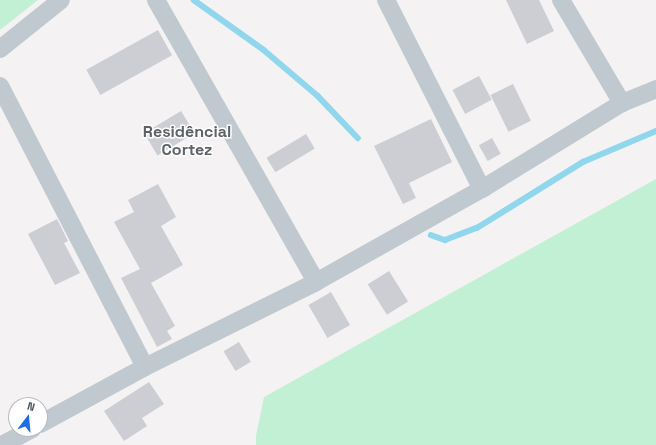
<!DOCTYPE html>
<html>
<head>
<meta charset="utf-8">
<style>
	body { margin:0 }
	#map { position:relative; width:656px; height:445px; overflow:hidden; background:#f4f2f2; font-family:"Space Grotesk",sans-serif }
	div>[style] { position:absolute }
	[style*='--x'] { left:calc(var(--x)*1px); top:calc(var(--y)*1px); width:calc(var(--w)*1px); rotate:calc(var(--a)*1deg) }
	.green>* { inset:0; background:#c2f0d5 }
	.stream>* { height:5.5px; margin:-2.75px; padding:0 2.75px; transform-origin:2.75px; border-radius:2.75px; background:#90d6ec }
	.building>* { inset:0; background:#ccced4; transform-origin:0 0 }
	.street>* { height:18px; margin:-9px; padding:0 9px; transform-origin:9px; border-radius:9px; background:#c0c9d0 }
	span { translate:-50% -50%; white-space:nowrap; text-align:center; line-height:1.15; -webkit-text-stroke:3px #fff; paint-order:stroke }
	.neighbourhood-label { font-size:16px; color:#5e6267; font-weight:700 }
	.north { position:absolute; left:8px; top:397px; width:40px; height:40px; box-sizing:border-box; background:#fff; border:1px solid #b7bbbf; border-radius:50%; rotate:16deg; font-size:11px; font-weight:700; line-height:16px; text-align:center; color:#4a555f }
	.north::after { content:''; display:block; margin:auto; width:14px; height:18px; background:#1c6ee4; clip-path:polygon(50% 0,100% 100%,50% 72%,0 100%) }
</style>
</head>
<body>
<div id="map">
	<div class="green">
		<i style="clip-path:polygon(0 0,38px 0,0 30px)"></i>
		<i style="clip-path:polygon(656px 179px,656px 445px,256px 445px,256px 436px,264px 397px)"></i>
	</div>
	<div class="stream">
		<i style="--x:194;--y:0;--w:86;--a:35.5"></i>
		<i style="--x:264;--y:50;--w:71;--a:40.4"></i>
		<i style="--x:318;--y:96;--w:58;--a:46.4"></i>
		<i style="--x:431;--y:235;--w:15;--a:20"></i>
		<i style="--x:445;--y:240;--w:34;--a:-21"></i>
		<i style="--x:477;--y:228;--w:125;--a:-31.9"></i>
		<i style="--x:583;--y:162;--w:79;--a:-23"></i>
	</div>
	<div class="building">
		<i style="clip-path:polygon(506px 0,539px 0,554px 31px,527px 44px)"></i>
		<i style="left:158px;top:30px;width:29px;height:82px;rotate:61deg"></i>
		<i style="left:479px;top:76px;width:27px;height:30px;rotate:62deg"></i>
		<i style="left:513px;top:84px;width:41px;height:25px;rotate:64deg"></i>
		<i style="left:181px;top:111px;width:26px;height:43px;rotate:59deg"></i>
		<i style="clip-path:polygon(431px 119px,452px 162px,409px 183px,416px 198px,403px 204px,374px 146px)"></i>
		<i style="left:306px;top:134px;width:17px;height:46px;rotate:59deg"></i>
		<i style="left:492px;top:138px;width:18px;height:15px;rotate:61deg"></i>
		<i style="clip-path:polygon(158px 184px,176px 217px,161px 226px,183px 265px,151px 283px,175px 326px,167px 331px,172px 339px,157px 347px,121px 278px,140px 269px,114px 222px,134px 212px,128px 200px)"></i>
		<i style="clip-path:polygon(57px 219px,68px 241px,64px 243px,80px 273px,55px 285px,28px 234px)"></i>
		<i style="left:389px;top:271px;width:36px;height:25px;rotate:58deg"></i>
		<i style="left:331px;top:292px;width:38px;height:26px;rotate:60deg"></i>
		<i style="left:239px;top:342px;width:23px;height:18px;rotate:59deg"></i>
		<i style="clip-path:polygon(149px 382px,164px 404px,142px 418px,147px 426px,124px 441px,104px 411px)"></i>
	</div>
	<div class="street">
		<i style="--x:156;--y:0;--w:324;--a:60.4"></i>
		<i style="--x:386;--y:0;--w:212;--a:63.1"></i>
		<i style="--x:561;--y:0;--w:120;--a:59.4"></i>
		<i style="--x:0;--y:49;--w:78;--a:-38.8"></i>
		<i style="--x:0;--y:86;--w:316;--a:62.7"></i>
		<i style="--x:40;--y:424;--w:119;--a:-28.5"></i>
		<i style="--x:145;--y:367;--w:191;--a:-26.4"></i>
		<i style="--x:316;--y:282;--w:190;--a:-29.3"></i>
		<i style="--x:482;--y:189;--w:164;--a:-31.6"></i>
		<i style="--x:622;--y:103;--w:37;--a:-22"></i>
		<i style="--x:2;--y:445;--w:34;--a:-28"></i>
	</div>
	<div class="neighbourhood-label">
		<span style="left:187px;top:141px">Residêncial<br>Cortez</span>
	</div>
	<div class="north">N</div>
</div>
</body>
</html>
